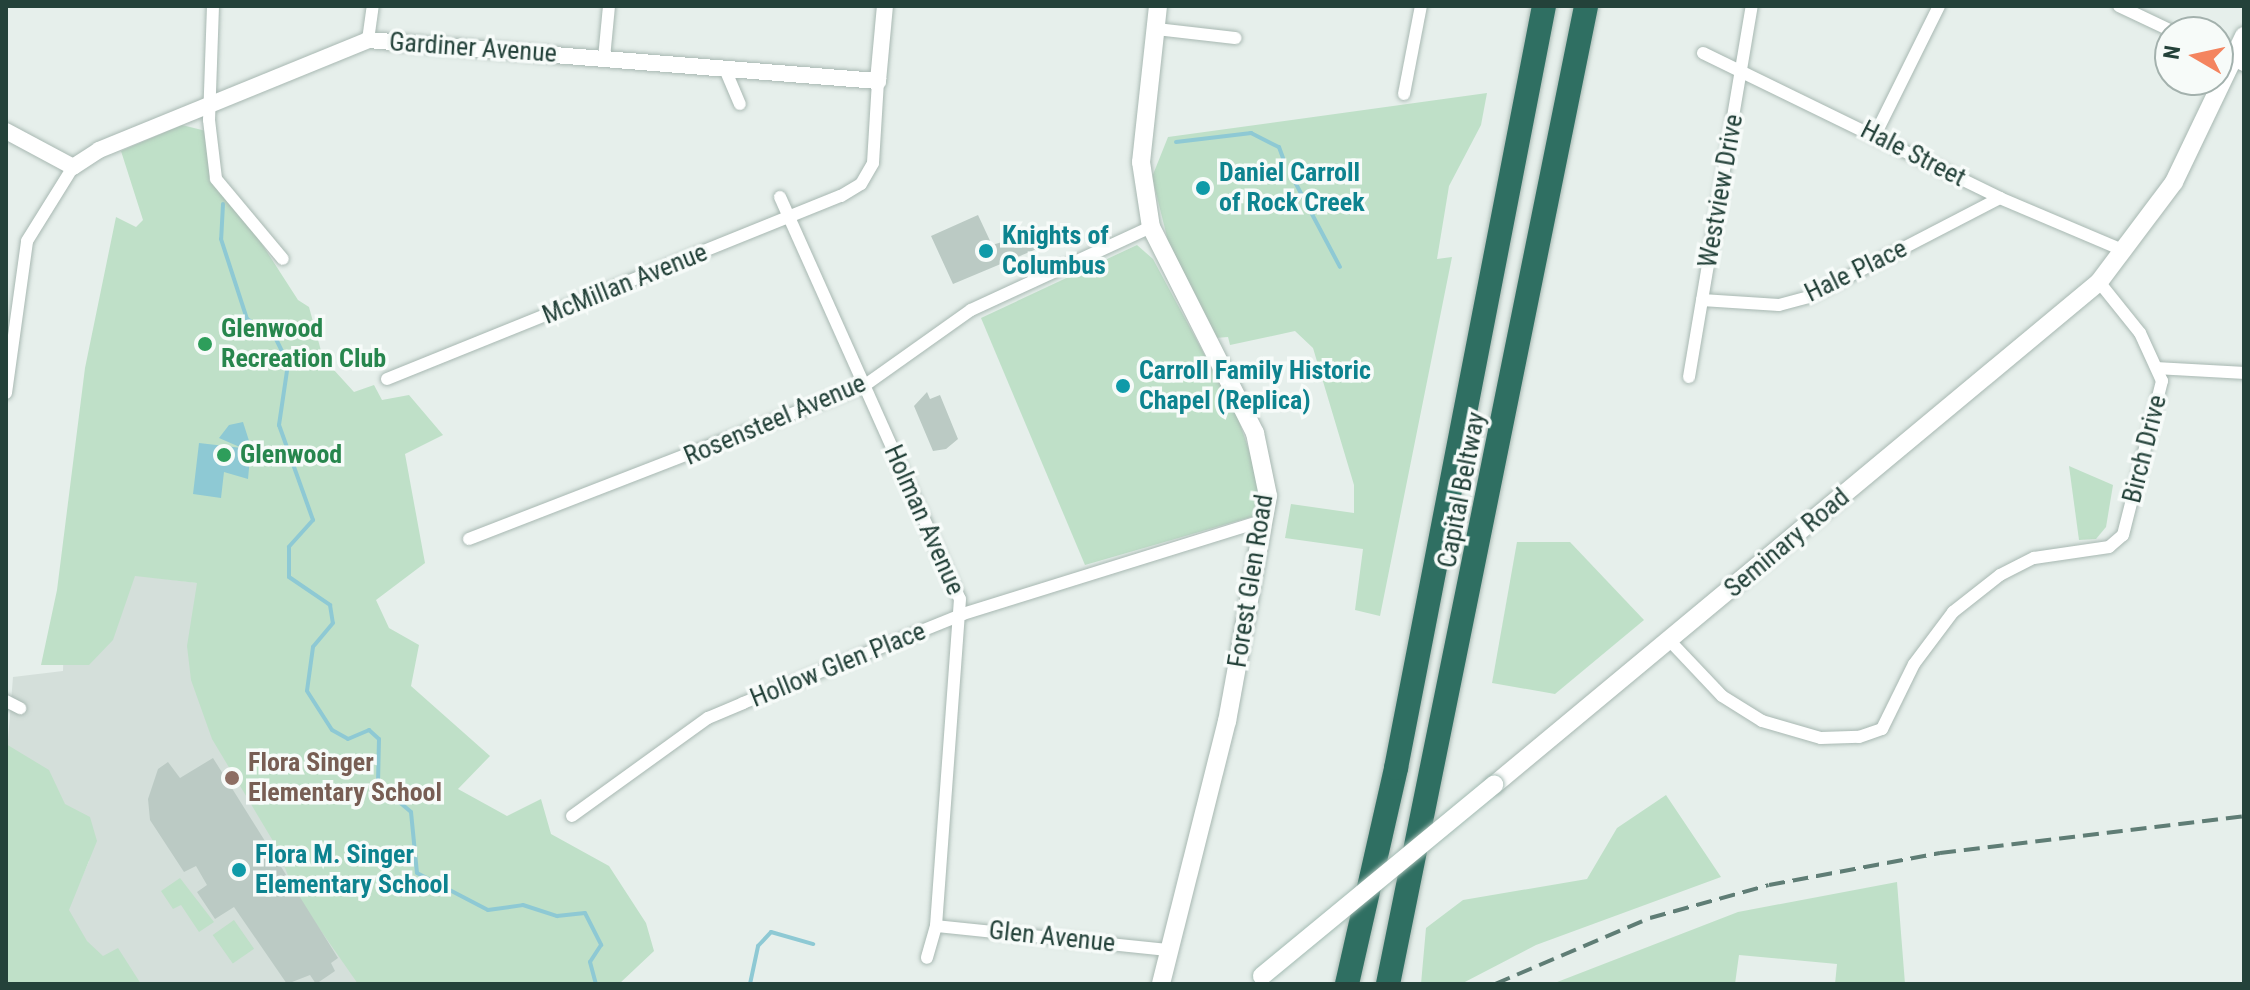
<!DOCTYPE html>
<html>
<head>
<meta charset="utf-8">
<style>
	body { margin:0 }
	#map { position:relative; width:2250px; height:990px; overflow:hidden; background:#e6efeb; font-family:"Roboto Condensed",sans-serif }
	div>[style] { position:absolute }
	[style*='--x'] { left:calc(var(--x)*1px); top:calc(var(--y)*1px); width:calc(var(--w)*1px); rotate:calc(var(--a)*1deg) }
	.built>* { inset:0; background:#d4dfda }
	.green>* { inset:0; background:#bfe0c8; transform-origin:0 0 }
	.water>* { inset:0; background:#8ec9d4 }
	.stream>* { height:4px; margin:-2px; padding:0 2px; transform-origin:2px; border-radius:2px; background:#8ec9d4 }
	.building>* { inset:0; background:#bbcac4 }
	.roads { filter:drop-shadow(0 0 2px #a8b8b2) drop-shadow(0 0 2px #a8b8b2) }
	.minor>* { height:12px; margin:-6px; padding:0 6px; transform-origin:6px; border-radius:6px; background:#fff }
	.tertiary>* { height:16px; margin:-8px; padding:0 8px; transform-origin:8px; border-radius:8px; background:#fff }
	.secondary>* { height:18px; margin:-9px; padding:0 9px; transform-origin:9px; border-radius:9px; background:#fff }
	.motorway>* { height:24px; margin:-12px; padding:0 12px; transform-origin:12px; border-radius:12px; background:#2f6f62 }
	.rail>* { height:4px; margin-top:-2px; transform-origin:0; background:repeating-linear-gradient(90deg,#5f7d75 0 16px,transparent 0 24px) }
	.bridges { filter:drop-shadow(0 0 2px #a4bbb3) drop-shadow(0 0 2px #a4bbb3) }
	.secondary-bridge>* { height:18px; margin:-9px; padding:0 9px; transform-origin:9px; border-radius:9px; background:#fff }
	.dots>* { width:22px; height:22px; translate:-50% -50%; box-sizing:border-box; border:4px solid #f7fbf9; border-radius:50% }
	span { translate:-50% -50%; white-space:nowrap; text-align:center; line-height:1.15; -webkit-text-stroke:7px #f7fbf9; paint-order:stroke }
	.street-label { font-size:26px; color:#24423a }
	.culture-label { font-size:26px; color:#0d838f; font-weight:700 }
	.left { translate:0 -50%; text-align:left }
	.leisure-label { font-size:26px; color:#27864d; font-weight:700 }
	.education-label { font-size:26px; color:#785e54; font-weight:700 }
	.frame { position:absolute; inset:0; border:8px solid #24423a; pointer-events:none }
	.north { position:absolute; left:2154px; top:16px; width:80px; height:80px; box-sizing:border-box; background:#f7fbf9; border:2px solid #a3b1ad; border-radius:50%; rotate:279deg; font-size:22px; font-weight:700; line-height:32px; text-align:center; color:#24423a }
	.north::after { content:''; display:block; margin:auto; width:28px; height:36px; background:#f4845f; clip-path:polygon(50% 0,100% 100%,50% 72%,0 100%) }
</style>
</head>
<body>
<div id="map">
	<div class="built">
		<i style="clip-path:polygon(126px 574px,198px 583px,539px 984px,35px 984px,89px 861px,6px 765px,13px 677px,63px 671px,66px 577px)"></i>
	</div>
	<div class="green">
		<i style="clip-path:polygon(1487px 93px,1481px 125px,1449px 186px,1437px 259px,1452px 257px,1380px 616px,1355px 610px,1363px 549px,1285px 538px,1291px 504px,1354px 513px,1354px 485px,1313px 348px,1295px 331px,1230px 345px,1228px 337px,1215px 338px,1171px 253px,1152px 177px,1168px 137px)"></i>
		<i style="clip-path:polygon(182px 125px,206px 131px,216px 187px,240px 210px,298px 300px,309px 307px,323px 358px,354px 392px,374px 385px,382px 400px,409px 395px,443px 435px,405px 454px,425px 563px,376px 600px,389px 628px,419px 645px,411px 686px,490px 756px,458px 789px,507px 816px,541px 799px,551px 834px,609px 866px,646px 923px,654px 951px,619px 984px,358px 984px,296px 895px,276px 846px,212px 739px,191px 680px,187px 646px,197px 583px,135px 576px,113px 640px,89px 665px,41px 665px,57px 590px,85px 368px,116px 217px,136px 227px,143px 220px,121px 151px)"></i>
		<i style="clip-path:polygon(1137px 245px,1153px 259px,1237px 415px,1258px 477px,1258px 515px,1085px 565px,981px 318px)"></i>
		<i style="clip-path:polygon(2069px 466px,2113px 485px,2106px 527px,2096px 539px,2079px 540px)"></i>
		<i style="clip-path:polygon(1517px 542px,1570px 542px,1644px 620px,1555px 694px,1492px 683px)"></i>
		<i style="clip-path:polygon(6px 744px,49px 770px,65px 804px,90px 817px,97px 841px,69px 910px,87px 941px,103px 956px,118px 948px,141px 984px,6px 984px)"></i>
		<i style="clip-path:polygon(1666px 795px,1721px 877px,1536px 945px,1461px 984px,1421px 984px,1426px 928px,1463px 900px,1587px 879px,1617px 828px)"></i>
		<i style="clip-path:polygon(180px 878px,214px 922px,199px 932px,181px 905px,173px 909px,161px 891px)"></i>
		<i style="clip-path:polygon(1897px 882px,1905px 984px,1835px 984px,1837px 964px,1739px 955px,1735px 984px,1552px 984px,1738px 912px)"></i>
		<i style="left:234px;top:920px;width:35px;height:26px;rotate:55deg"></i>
	</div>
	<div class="water">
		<i style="clip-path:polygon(243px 422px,251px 447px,248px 479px,224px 472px,221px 498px,193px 494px,199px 443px,242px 448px,219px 438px,229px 425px)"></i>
	</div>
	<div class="stream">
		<i style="--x:1176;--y:142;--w:76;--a:-6.8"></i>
		<i style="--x:1251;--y:133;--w:31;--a:27"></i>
		<i style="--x:1279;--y:147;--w:12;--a:70"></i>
		<i style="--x:1295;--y:182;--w:96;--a:62.1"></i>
		<i style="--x:223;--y:204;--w:35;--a:93"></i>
		<i style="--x:221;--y:239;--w:84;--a:72"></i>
		<i style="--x:247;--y:319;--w:33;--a:33"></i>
		<i style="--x:275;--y:337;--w:30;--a:64"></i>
		<i style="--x:288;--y:364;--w:62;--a:98.4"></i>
		<i style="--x:279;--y:425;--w:101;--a:70.3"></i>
		<i style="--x:313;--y:520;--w:36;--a:132"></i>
		<i style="--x:289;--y:547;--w:30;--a:90"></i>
		<i style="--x:289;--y:577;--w:50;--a:34.3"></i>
		<i style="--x:330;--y:605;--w:18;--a:81"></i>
		<i style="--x:333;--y:623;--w:31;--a:130"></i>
		<i style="--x:313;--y:647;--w:44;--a:97.8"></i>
		<i style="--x:307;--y:691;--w:46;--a:57.3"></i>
		<i style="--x:332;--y:730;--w:18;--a:29"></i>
		<i style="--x:348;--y:739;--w:23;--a:-23"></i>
		<i style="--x:369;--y:730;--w:13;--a:42"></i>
		<i style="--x:379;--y:739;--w:45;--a:91.3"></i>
		<i style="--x:378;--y:784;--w:43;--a:40.3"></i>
		<i style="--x:411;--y:812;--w:61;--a:84.4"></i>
		<i style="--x:417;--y:873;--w:80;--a:27.5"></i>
		<i style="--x:488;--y:910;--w:35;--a:-8"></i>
		<i style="--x:523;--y:905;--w:36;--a:18"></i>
		<i style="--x:557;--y:916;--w:28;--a:-6"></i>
		<i style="--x:585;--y:913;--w:36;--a:63"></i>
		<i style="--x:601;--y:945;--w:20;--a:123"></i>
		<i style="--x:590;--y:962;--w:23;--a:75"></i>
		<i style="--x:750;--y:984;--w:39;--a:-78"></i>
		<i style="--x:758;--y:946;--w:19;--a:-47"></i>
		<i style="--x:771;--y:932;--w:44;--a:15.9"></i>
	</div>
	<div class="building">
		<i style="clip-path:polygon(978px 215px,992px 245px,1032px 233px,1039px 248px,953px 284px,931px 236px)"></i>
		<i style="clip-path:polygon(927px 392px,930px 399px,940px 395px,958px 439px,946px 449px,933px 451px,914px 406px)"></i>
		<i style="clip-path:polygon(213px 758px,338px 958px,331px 963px,335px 971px,316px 984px,310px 975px,287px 984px,234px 907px,215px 919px,197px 892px,207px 885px,196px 866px,184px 872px,150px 820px,148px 799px,158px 769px,168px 762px,180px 778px)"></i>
	</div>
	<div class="roads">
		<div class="minor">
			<i style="--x:213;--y:6;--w:114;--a:92"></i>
			<i style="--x:209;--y:120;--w:59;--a:83.2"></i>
			<i style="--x:216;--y:179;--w:104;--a:50.1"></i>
			<i style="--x:2119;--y:6;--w:61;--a:25.3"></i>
			<i style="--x:1156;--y:29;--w:80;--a:6.5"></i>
			<i style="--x:368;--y:40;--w:34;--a:-82"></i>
			<i style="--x:1703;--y:53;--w:331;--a:26"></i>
			<i style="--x:2000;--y:198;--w:136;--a:23"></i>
			<i style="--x:2218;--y:53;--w:29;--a:25"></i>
			<i style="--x:604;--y:58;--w:52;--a:-84.5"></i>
			<i style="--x:725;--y:69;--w:38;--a:67"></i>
			<i style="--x:1404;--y:94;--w:90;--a:-79.1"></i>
			<i style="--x:1875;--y:135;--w:144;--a:-63.6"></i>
			<i style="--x:780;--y:197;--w:440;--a:65.9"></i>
			<i style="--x:960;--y:599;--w:328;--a:94.2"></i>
			<i style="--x:936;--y:926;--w:33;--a:106"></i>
			<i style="--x:1702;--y:300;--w:77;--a:3.7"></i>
			<i style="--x:1779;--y:305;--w:31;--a:-15"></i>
			<i style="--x:1809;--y:297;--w:215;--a:-27.4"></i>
			<i style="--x:2157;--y:368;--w:87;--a:3.3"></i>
			<i style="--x:1689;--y:377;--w:376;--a:-80.4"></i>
			<i style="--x:387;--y:379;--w:489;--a:-22"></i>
			<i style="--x:841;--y:196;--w:23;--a:-31"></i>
			<i style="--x:861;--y:184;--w:24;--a:-60"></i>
			<i style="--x:873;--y:163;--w:82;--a:-86.5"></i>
			<i style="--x:6;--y:393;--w:153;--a:-82.1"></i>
			<i style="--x:27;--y:241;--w:87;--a:-58.1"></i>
			<i style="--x:469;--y:539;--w:424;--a:-21.2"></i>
			<i style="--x:864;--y:386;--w:131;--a:-35.4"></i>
			<i style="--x:971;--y:310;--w:198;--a:-24.8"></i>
			<i style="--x:1669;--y:640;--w:77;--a:46.6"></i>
			<i style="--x:1722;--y:696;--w:47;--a:32"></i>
			<i style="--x:1762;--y:721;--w:61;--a:16.1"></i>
			<i style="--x:1821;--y:738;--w:38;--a:-2"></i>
			<i style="--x:1859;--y:737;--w:24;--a:-19"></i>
			<i style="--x:1882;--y:729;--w:72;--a:-63.8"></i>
			<i style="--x:1914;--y:664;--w:65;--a:-53.1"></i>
			<i style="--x:1953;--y:612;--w:60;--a:-38.2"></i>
			<i style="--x:2000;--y:575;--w:38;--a:-27"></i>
			<i style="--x:2034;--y:558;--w:76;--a:-8.3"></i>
			<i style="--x:2109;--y:547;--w:18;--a:-41"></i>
			<i style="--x:2123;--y:535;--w:159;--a:-75.8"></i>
			<i style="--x:2162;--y:381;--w:53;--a:-114.6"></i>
			<i style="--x:2140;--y:333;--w:65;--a:-128.8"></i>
			<i style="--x:6;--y:701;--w:16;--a:27"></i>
			<i style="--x:572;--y:816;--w:168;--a:-35.8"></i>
			<i style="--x:708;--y:718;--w:38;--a:-23"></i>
			<i style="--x:743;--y:703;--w:237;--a:-22"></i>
			<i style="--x:963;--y:614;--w:316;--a:-17.3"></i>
			<i style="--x:936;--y:926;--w:234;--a:5.9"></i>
		</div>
		<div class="tertiary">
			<i style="--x:6;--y:131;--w:76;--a:28.2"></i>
			<i style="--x:73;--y:167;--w:31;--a:-33"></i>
			<i style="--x:99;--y:150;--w:291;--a:-22.2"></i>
			<i style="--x:368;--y:40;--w:512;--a:4.6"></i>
			<i style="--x:878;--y:81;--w:75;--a:-84.7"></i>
		</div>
		<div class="secondary">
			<i style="--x:1158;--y:6;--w:157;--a:96.2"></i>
			<i style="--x:1141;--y:162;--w:66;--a:81.3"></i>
			<i style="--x:1151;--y:227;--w:231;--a:63.2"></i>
			<i style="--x:1255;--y:433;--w:64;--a:78.3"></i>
			<i style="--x:1268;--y:496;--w:229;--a:100.3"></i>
			<i style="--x:1227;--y:721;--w:271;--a:104.1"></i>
			<i style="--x:1494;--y:785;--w:787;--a:-39.74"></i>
			<i style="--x:2099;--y:282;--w:125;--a:-53.1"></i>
			<i style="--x:2174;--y:182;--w:162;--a:-64.4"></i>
		</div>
		<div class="motorway">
			<i style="--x:1347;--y:984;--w:221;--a:-77.2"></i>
			<i style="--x:1396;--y:768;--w:776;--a:-79.01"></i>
			<i style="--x:1388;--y:984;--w:998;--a:-78.55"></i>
		</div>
	</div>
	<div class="rail">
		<i style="--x:1495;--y:984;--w:168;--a:-23.1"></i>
		<i style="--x:1650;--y:918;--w:123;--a:-15.5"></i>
		<i style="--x:1769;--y:885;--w:174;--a:-10.6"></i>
		<i style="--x:1940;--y:853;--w:306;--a:-6.9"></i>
	</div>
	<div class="bridges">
		<div class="secondary-bridge">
			<i style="--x:1262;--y:976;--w:301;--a:-39.5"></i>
		</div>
	</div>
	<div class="dots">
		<i style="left:1203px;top:188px;background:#0f9aa8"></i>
		<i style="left:986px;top:251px;background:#0f9aa8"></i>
		<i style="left:205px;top:344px;background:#2e9e5b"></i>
		<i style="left:1123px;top:386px;background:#0f9aa8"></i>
		<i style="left:224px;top:455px;background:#2e9e5b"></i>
		<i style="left:232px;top:778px;background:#8d6e63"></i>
		<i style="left:239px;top:870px;background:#0f9aa8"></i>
	</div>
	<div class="street-label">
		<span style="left:473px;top:48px;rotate:4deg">Gardiner Avenue</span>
		<span style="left:1913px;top:154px;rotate:27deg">Hale Street</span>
		<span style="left:1721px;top:191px;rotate:-80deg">Westview Drive</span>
		<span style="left:1856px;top:271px;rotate:-26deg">Hale Place</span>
		<span style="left:625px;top:284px;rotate:-22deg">McMillan Avenue</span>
		<span style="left:775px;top:420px;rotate:-23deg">Rosensteel Avenue</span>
		<span style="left:2145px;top:449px;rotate:-76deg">Birch Drive</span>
		<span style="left:1462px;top:490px;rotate:-79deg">Capital Beltway</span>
		<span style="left:924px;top:520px;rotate:66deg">Holman Avenue</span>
		<span style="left:1787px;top:543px;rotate:-40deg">Seminary Road</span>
		<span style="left:1251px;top:581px;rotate:-81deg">Forest Glen Road</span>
		<span style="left:838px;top:665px;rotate:-22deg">Hollow Glen Place</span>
		<span style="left:1052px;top:937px;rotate:6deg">Glen Avenue</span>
	</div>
	<div class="culture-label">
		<span class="left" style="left:1219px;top:188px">Daniel Carroll<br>of Rock Creek</span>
		<span class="left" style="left:1002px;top:251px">Knights of<br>Columbus</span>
		<span class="left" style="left:1139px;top:386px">Carroll Family Historic<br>Chapel (Replica)</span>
		<span class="left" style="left:255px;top:870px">Flora M. Singer<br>Elementary School</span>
	</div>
	<div class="leisure-label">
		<span class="left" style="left:221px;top:344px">Glenwood<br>Recreation Club</span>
		<span class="left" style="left:240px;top:455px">Glenwood</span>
	</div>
	<div class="education-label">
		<span class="left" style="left:248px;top:778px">Flora Singer<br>Elementary School</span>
	</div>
	<div class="frame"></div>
	<div class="north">N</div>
</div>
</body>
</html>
